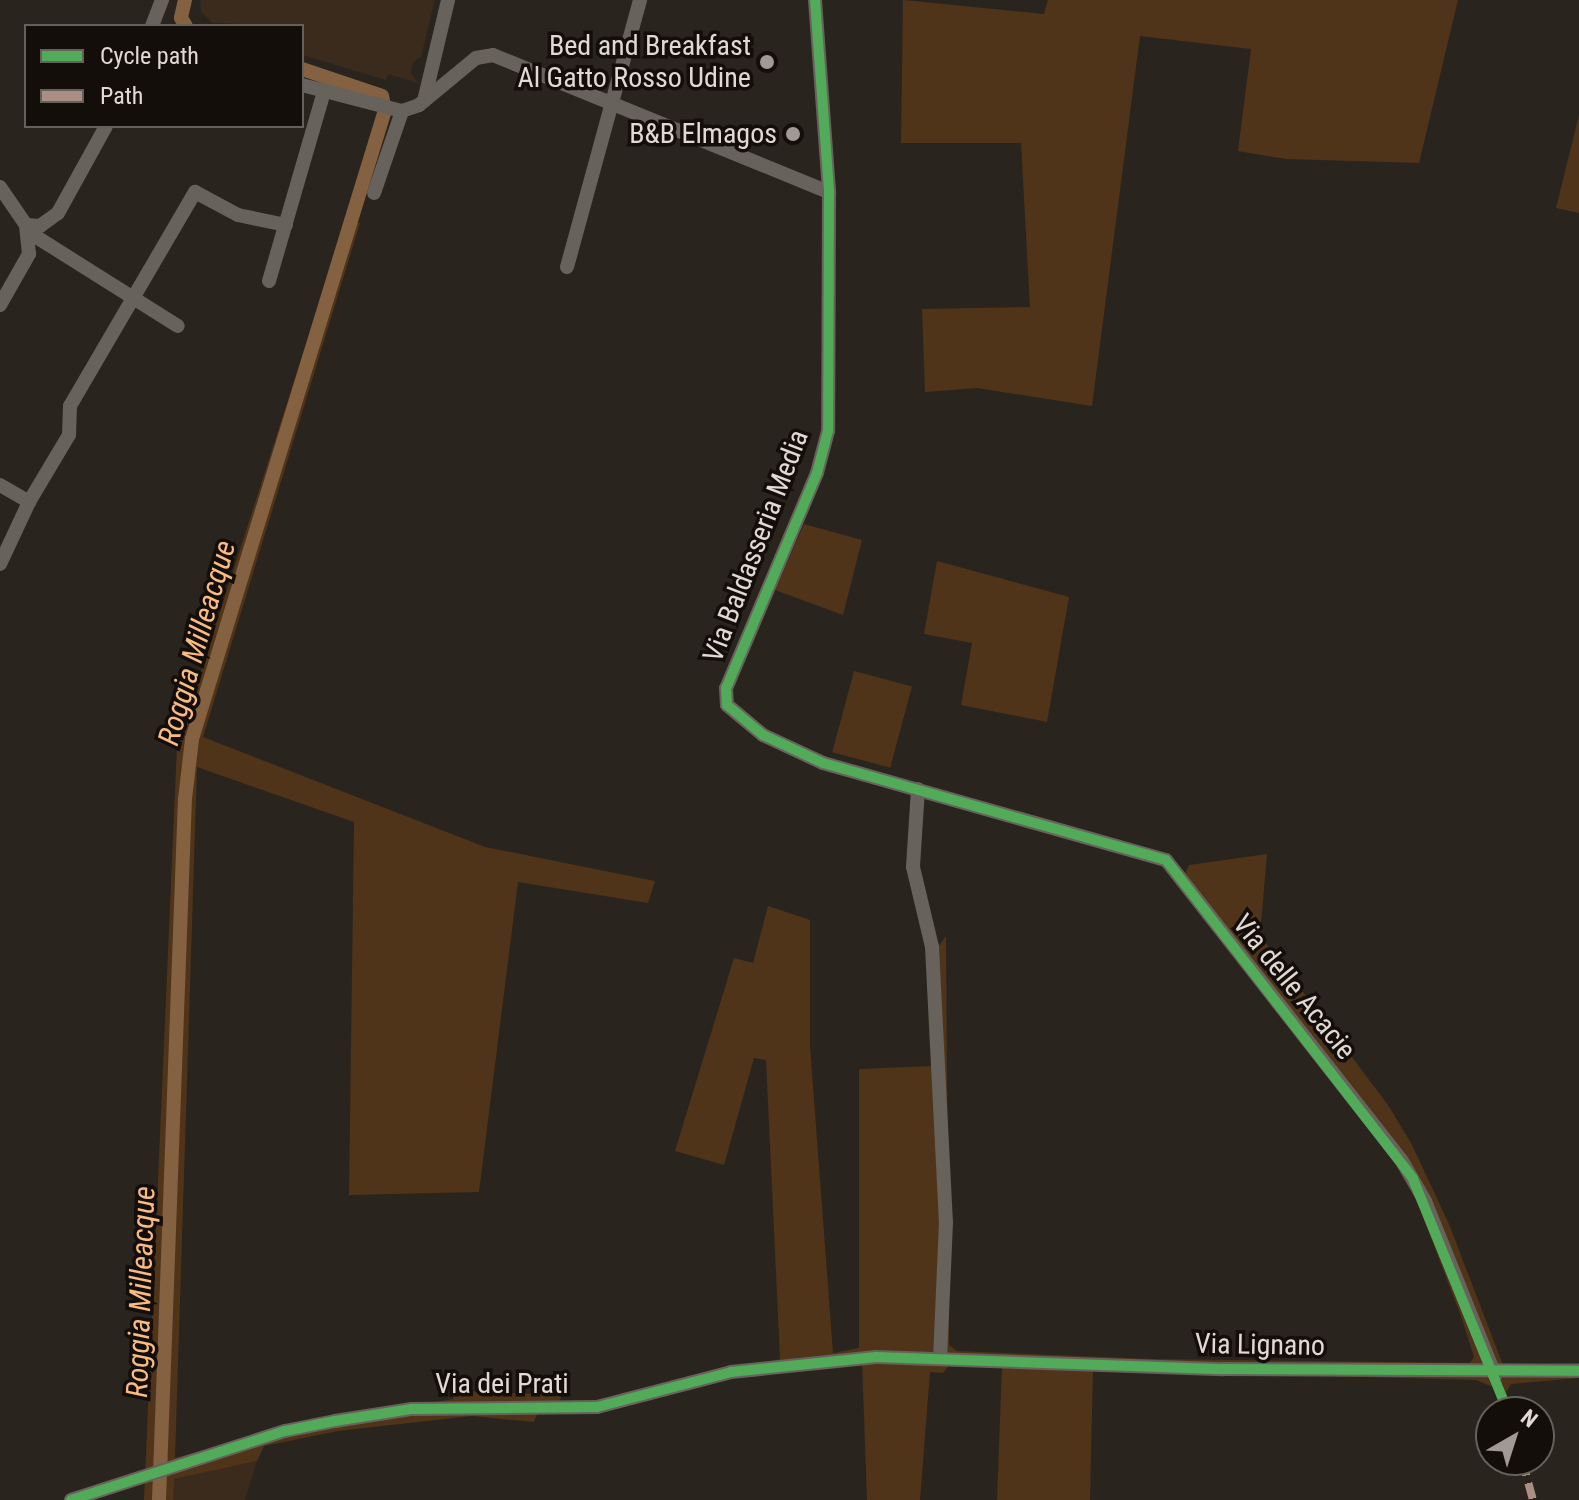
<!DOCTYPE html>
<html>
<head>
<meta charset="utf-8">
<style>
	body { margin:0 }
	#map { position:relative; width:1579px; height:1500px; overflow:hidden; background:#2a241e; font-family:"Roboto Condensed",sans-serif }
	div>[style] { position:absolute }
	[style*='--x'] { left:calc(var(--x)*1px); top:calc(var(--y)*1px); width:calc(var(--w)*1px); rotate:calc(var(--a)*1deg) }
	.built>* { inset:0; background:#3a2b1d }
	.green>* { inset:0; background:#4f3419; transform-origin:0 0 }
	.canal>* { height:14px; margin:-7px; padding:0 7px; transform-origin:7px; border-radius:7px; background:#846141 }
	.minor>* { height:14px; margin:-7px; padding:0 7px; transform-origin:7px; border-radius:7px; background:#68625d }
	.quiet>* { height:8px; margin-top:-4px; transform-origin:0; background:repeating-linear-gradient(90deg,#ac8f84 0 16px,transparent 0 24px) }
	.cycleway>* { height:10px; margin:-5px; padding:0 5px; transform-origin:5px; border-radius:5px; background:#51ab58 }
	.dots>* { width:22px; height:22px; translate:-50% -50%; box-sizing:border-box; border:4px solid #130e0a; border-radius:50% }
	span { translate:-50% -50%; white-space:nowrap; text-align:center; line-height:1.15; -webkit-text-stroke:7px #130e0a; paint-order:stroke }
	.poi-label { font-size:28px; color:#e1dad3 }
	.right { translate:-100% -50%; text-align:right }
	.street-label { font-size:28px; color:#e1dad3 }
	.water-label { font-size:30px; color:#f7bb83; font-style:italic }
	.legend { position:absolute; left:24px; top:24px; width:280px; height:104px; box-sizing:border-box; background:#130e0a; border:2px solid #65605a; margin:0; padding:10px 14px; list-style:none; font-size:24px; color:#e1dad3 }
	.legend li { display:flex; align-items:center; gap:16px; height:40px }
	.legend b { width:40px; border:2px solid #65605a }
	.north { position:absolute; left:1475px; top:1396px; width:80px; height:80px; box-sizing:border-box; background:#130e0a; border:2px solid #65605a; border-radius:50%; rotate:39deg; font-size:22px; font-weight:700; line-height:32px; text-align:center; color:#e1dad3 }
	.north::after { content:''; display:block; margin:auto; width:28px; height:36px; background:#a19a94; clip-path:polygon(50% 0,100% 100%,50% 72%,0 100%) }
</style>
</head>
<body>
<div id="map">
	<div class="built">
		<i style="clip-path:polygon(200px 0,435px 0,421px 57px,413px 62px,411px 73px,418px 83px,388px 74px,386px 80px,302px 55px,302px 26px,213px 23px,201px 12px)"></i>
		<i style="clip-path:polygon(257px 1461px,245px 1500px,173px 1500px,173px 1479px)"></i>
	</div>
	<div class="green">
		<i style="clip-path:polygon(903px 0,1044px 14px,1048px 0,1458px 0,1419px 163px,1286px 159px,1238px 151px,1251px 49px,1140px 36px,1092px 406px,977px 388px,925px 392px,922px 309px,1030px 307px,1021px 143px,901px 143px)"></i>
		<i style="clip-path:polygon(1579px 115px,1579px 213px,1556px 208px)"></i>
		<i style="clip-path:polygon(346px 219px,360px 223px,203px 737px,485px 847px,655px 881px,648px 903px,518px 882px,479px 1192px,349px 1195px,354px 822px,197px 767px,175px 1458px,259px 1434px,453px 1399px,454px 1391px,562px 1395px,558px 1403px,599px 1401px,780px 1359px,766px 1060px,754px 1058px,724px 1165px,675px 1151px,734px 958px,753px 963px,768px 906px,810px 920px,810px 1046px,833px 1353px,859px 1348px,859px 1069px,933px 1066px,931px 957px,946px 936px,949px 1345px,957px 1351px,1152px 1359px,1470px 1363px,1474px 1357px,1462px 1319px,1417px 1201px,1391px 1157px,1401px 1150px,1185px 874px,1189px 865px,1267px 854px,1260px 935px,1388px 1105px,1411px 1143px,1449px 1224px,1503px 1365px,1579px 1363px,1579px 1378px,1511px 1384px,1506px 1392px,1513px 1412px,1502px 1412px,1493px 1387px,1476px 1380px,1093px 1370px,1090px 1500px,997px 1500px,1002px 1366px,950px 1364px,943px 1373px,930px 1372px,920px 1500px,867px 1500px,862px 1361px,723px 1378px,592px 1413px,537px 1414px,534px 1422px,472px 1416px,338px 1431px,264px 1446px,257px 1461px,174px 1479px,173px 1500px,144px 1500px,177px 746px)"></i>
		<i style="clip-path:polygon(804px 524px,862px 540px,843px 615px,775px 590px)"></i>
		<i style="clip-path:polygon(937px 561px,1069px 597px,1047px 722px,961px 705px,972px 643px,924px 634px)"></i>
		<i style="left:854px;top:671px;width:60px;height:84px;rotate:15deg"></i>
	</div>
	<div class="canal">
		<i style="--x:185;--y:0;--w:18;--a:103"></i>
		<i style="--x:181;--y:18;--w:9;--a:58"></i>
		<i style="--x:159;--y:1500;--w:701;--a:-87.88"></i>
		<i style="--x:185;--y:799;--w:60;--a:-83.3"></i>
		<i style="--x:192;--y:739;--w:658;--a:-72.94"></i>
		<i style="--x:385;--y:110;--w:14;--a:-102"></i>
		<i style="--x:382;--y:96;--w:84;--a:-161.4"></i>
	</div>
	<div class="minor">
		<i style="--x:815;--y:0;--w:193;--a:85.8"></i>
		<i style="--x:829;--y:192;--w:239;--a:90.2"></i>
		<i style="--x:828;--y:431;--w:43;--a:104.7"></i>
		<i style="--x:817;--y:473;--w:233;--a:112.9"></i>
		<i style="--x:726;--y:688;--w:17;--a:87"></i>
		<i style="--x:727;--y:705;--w:47;--a:39.8"></i>
		<i style="--x:763;--y:735;--w:66;--a:25"></i>
		<i style="--x:823;--y:763;--w:356;--a:15.8"></i>
		<i style="--x:1166;--y:860;--w:382;--a:51.9"></i>
		<i style="--x:1402;--y:1161;--w:46;--a:60.1"></i>
		<i style="--x:1425;--y:1201;--w:188;--a:68.1"></i>
		<i style="--x:152;--y:26;--w:28;--a:-69"></i>
		<i style="--x:302;--y:85;--w:103;--a:14.6"></i>
		<i style="--x:402;--y:111;--w:18;--a:-19"></i>
		<i style="--x:419;--y:105;--w:74;--a:-39.5"></i>
		<i style="--x:476;--y:58;--w:17;--a:-10"></i>
		<i style="--x:493;--y:55;--w:363;--a:22.2"></i>
		<i style="--x:424;--y:101;--w:104;--a:-76.6"></i>
		<i style="--x:0;--y:187;--w:46;--a:55.6"></i>
		<i style="--x:374;--y:193;--w:87;--a:-71.1"></i>
		<i style="--x:38;--y:238;--w:165;--a:32.2"></i>
		<i style="--x:567;--y:267;--w:277;--a:-74.7"></i>
		<i style="--x:269;--y:281;--w:197;--a:-73.8"></i>
		<i style="--x:0;--y:305;--w:59;--a:-60.4"></i>
		<i style="--x:29;--y:254;--w:29;--a:-96"></i>
		<i style="--x:26;--y:225;--w:14;--a:4"></i>
		<i style="--x:40;--y:226;--w:22;--a:-36"></i>
		<i style="--x:58;--y:213;--w:99;--a:-61.1"></i>
		<i style="--x:0;--y:485;--w:34;--a:30"></i>
		<i style="--x:29;--y:502;--w:78;--a:-59.2"></i>
		<i style="--x:69;--y:435;--w:29;--a:-88"></i>
		<i style="--x:70;--y:406;--w:248;--a:-59.7"></i>
		<i style="--x:195;--y:192;--w:49;--a:28.1"></i>
		<i style="--x:238;--y:215;--w:49;--a:11.8"></i>
		<i style="--x:0;--y:564;--w:68;--a:-64.9"></i>
		<i style="--x:918;--y:789;--w:78;--a:93.7"></i>
		<i style="--x:913;--y:867;--w:82;--a:76.6"></i>
		<i style="--x:932;--y:947;--w:275;--a:87.1"></i>
		<i style="--x:946;--y:1222;--w:136;--a:92.5"></i>
		<i style="--x:71;--y:1500;--w:225;--a:-17.9"></i>
		<i style="--x:285;--y:1431;--w:51;--a:-11.3"></i>
		<i style="--x:335;--y:1421;--w:78;--a:-8.9"></i>
		<i style="--x:412;--y:1409;--w:185;--a:-0.6"></i>
		<i style="--x:597;--y:1407;--w:138;--a:-14.6"></i>
		<i style="--x:731;--y:1372;--w:146;--a:-5.9"></i>
		<i style="--x:876;--y:1357;--w:348;--a:2"></i>
		<i style="--x:1224;--y:1369;--w:355;--a:0.3"></i>
	</div>
	<div class="quiet">
		<i style="--x:1522;--y:1460;--w:41;--a:74.6"></i>
	</div>
	<div class="cycleway">
		<i style="--x:815;--y:0;--w:193;--a:85.8"></i>
		<i style="--x:829;--y:192;--w:239;--a:90.2"></i>
		<i style="--x:828;--y:431;--w:43;--a:104.7"></i>
		<i style="--x:817;--y:473;--w:233;--a:112.9"></i>
		<i style="--x:726;--y:688;--w:17;--a:87"></i>
		<i style="--x:727;--y:705;--w:47;--a:39.8"></i>
		<i style="--x:763;--y:735;--w:66;--a:25"></i>
		<i style="--x:823;--y:763;--w:356;--a:15.8"></i>
		<i style="--x:1166;--y:860;--w:403;--a:52.2"></i>
		<i style="--x:1413;--y:1179;--w:252;--a:67.8"></i>
		<i style="--x:71;--y:1500;--w:225;--a:-17.9"></i>
		<i style="--x:285;--y:1431;--w:51;--a:-11.3"></i>
		<i style="--x:335;--y:1421;--w:78;--a:-8.9"></i>
		<i style="--x:412;--y:1409;--w:185;--a:-0.6"></i>
		<i style="--x:597;--y:1407;--w:138;--a:-14.6"></i>
		<i style="--x:731;--y:1372;--w:146;--a:-5.9"></i>
		<i style="--x:876;--y:1357;--w:348;--a:2"></i>
		<i style="--x:1224;--y:1369;--w:355;--a:0.3"></i>
	</div>
	<div class="dots">
		<i style="left:767px;top:62px;background:#a19a94"></i>
		<i style="left:793px;top:134px;background:#a19a94"></i>
	</div>
	<div class="poi-label">
		<span class="right" style="left:751px;top:62px">Bed and Breakfast<br>Al Gatto Rosso Udine</span>
		<span class="right" style="left:777px;top:134px">B&amp;B Elmagos</span>
	</div>
	<div class="street-label">
		<span style="left:756px;top:546px;rotate:-69deg">Via Baldasseria Media</span>
		<span style="left:1294px;top:987px;rotate:51deg">Via delle Acacie</span>
		<span style="left:1260px;top:1345px;rotate:1deg">Via Lignano</span>
		<span style="left:502px;top:1384px">Via dei Prati</span>
	</div>
	<div class="water-label">
		<span style="left:197px;top:643px;rotate:-74deg">Roggia Milleacque</span>
		<span style="left:141px;top:1292px;rotate:-88deg">Roggia Milleacque</span>
	</div>
	<ul class="legend">
	<li><b style="height:10px;background:#51ab58"></b>Cycle path</li>
	<li><b style="height:10px;background:#ac8f84"></b>Path</li>
	</ul>
	<div class="north">N</div>
</div>
</body>
</html>
